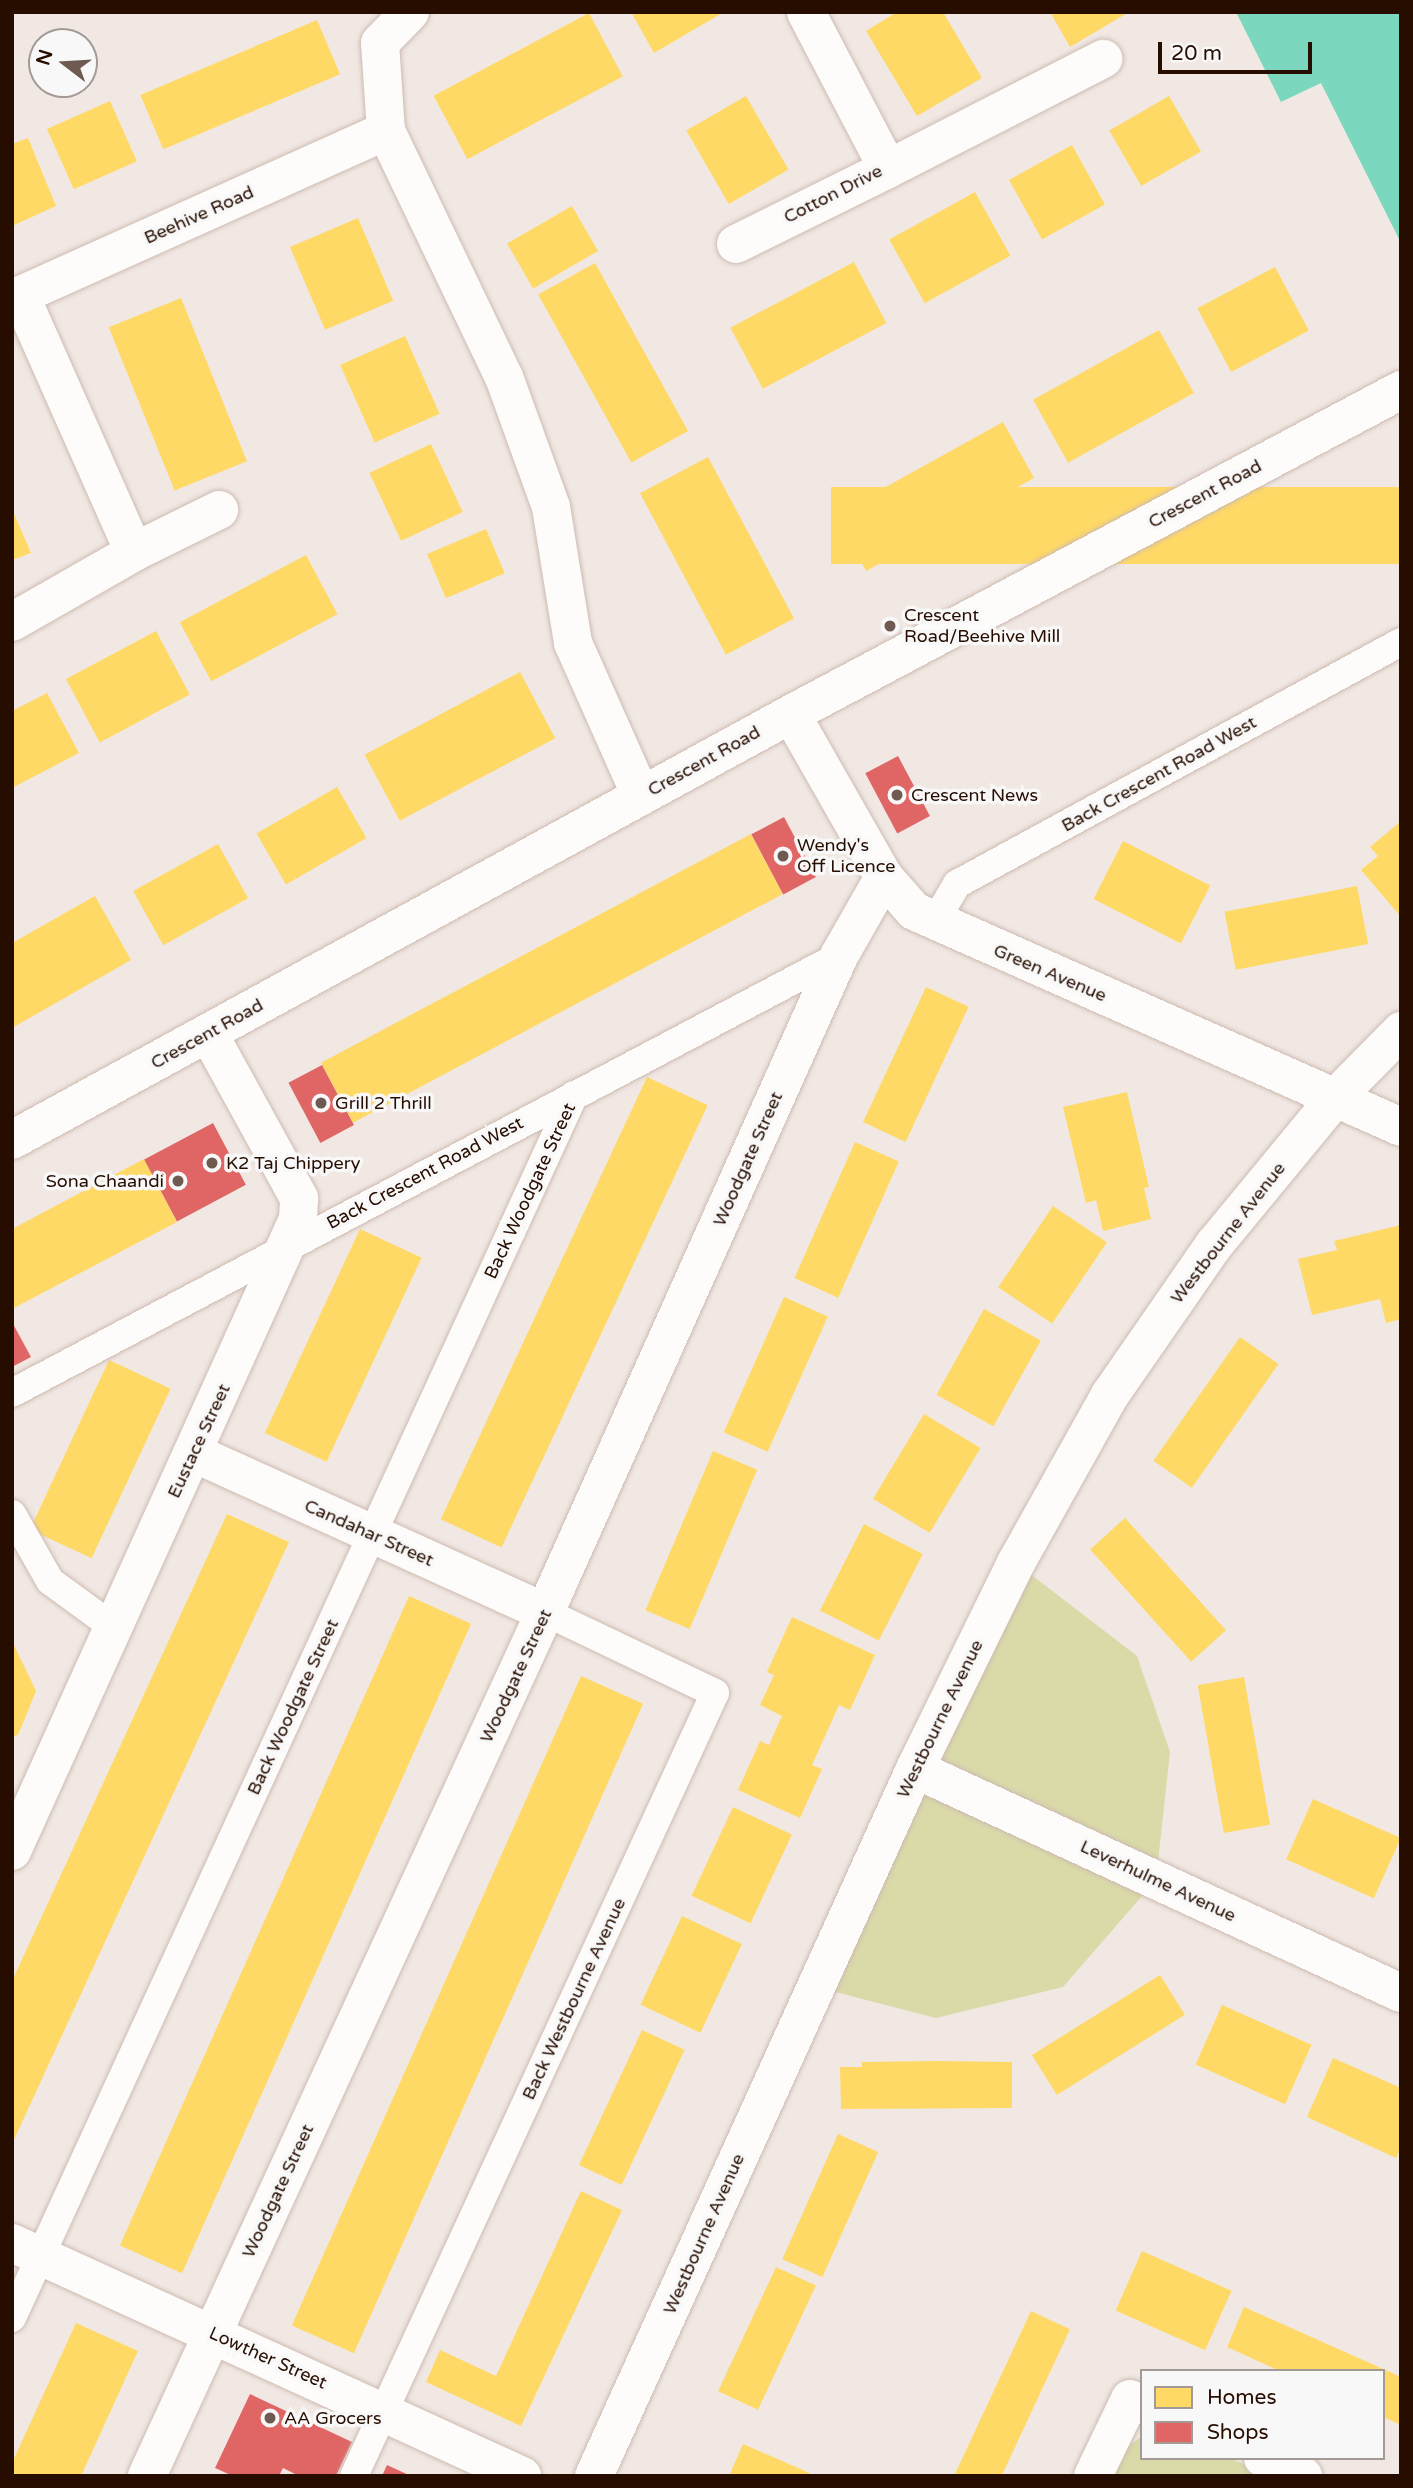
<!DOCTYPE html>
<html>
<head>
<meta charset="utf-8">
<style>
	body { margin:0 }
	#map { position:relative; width:1413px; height:2488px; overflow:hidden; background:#f1e8e4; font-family:"Varela Round",sans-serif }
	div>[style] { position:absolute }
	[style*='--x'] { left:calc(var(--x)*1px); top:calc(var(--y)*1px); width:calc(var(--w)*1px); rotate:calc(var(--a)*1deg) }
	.green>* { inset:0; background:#dadaa9 }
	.water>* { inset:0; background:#7bd8be }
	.homes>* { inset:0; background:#ffd966; transform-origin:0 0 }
	.shops>* { inset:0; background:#e06666; transform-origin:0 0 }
	.roads { filter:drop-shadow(0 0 2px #cdbbb1) drop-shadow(0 0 2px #cdbbb1) }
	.service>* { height:28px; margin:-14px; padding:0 14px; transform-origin:14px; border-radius:14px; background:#fdfcfb }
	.minor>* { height:38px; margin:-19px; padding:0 19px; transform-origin:19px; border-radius:19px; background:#fdfcfb }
	.dots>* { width:19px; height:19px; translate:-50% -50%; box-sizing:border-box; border:4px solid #f8f8f8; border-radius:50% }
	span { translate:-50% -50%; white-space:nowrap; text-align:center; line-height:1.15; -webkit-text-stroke:7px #f8f8f8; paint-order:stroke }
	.street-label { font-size:18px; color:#270d00 }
	.poi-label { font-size:18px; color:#270d00 }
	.left { translate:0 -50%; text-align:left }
	.right { translate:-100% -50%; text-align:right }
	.frame { position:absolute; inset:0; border:14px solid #270d00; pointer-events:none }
	.legend { position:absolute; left:1140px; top:2369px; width:245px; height:91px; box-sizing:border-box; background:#f8f8f8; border:2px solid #a49a95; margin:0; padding:9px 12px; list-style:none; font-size:21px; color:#270d00 }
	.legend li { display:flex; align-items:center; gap:14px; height:35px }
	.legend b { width:35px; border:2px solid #a49a95 }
	.north { position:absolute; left:28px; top:28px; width:70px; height:70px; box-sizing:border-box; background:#f8f8f8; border:2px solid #a49a95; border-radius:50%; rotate:287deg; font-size:19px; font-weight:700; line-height:28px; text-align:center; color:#270d00 }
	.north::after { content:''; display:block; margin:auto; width:24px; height:32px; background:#6e5a50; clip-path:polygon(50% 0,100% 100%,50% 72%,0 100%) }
	.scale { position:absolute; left:1158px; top:42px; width:154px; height:32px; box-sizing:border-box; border:4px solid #270d00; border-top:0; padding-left:9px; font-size:21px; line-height:24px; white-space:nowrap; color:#270d00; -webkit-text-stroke:5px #f8f8f8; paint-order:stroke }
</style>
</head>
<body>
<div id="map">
	<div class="green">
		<i style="clip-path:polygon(1016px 1563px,1137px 1656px,1170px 1752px,1156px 1880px,1063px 1987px,936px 2018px,816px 1987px)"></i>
		<i style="clip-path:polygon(1142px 2436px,1142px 2458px,1231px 2458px,1268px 2476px,1113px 2476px,1126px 2448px)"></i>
	</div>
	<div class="water">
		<i style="clip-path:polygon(1236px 12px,1401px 12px,1401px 243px,1321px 83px,1281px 102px)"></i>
	</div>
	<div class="homes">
		<i style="clip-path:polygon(631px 12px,724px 12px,654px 53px)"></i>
		<i style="clip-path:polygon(897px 12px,943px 12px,982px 78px,917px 116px,866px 31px)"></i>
		<i style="clip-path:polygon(1050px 12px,1129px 12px,1070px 47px)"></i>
		<i style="left:589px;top:13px;width:72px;height:176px;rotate:62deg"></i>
		<i style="left:317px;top:20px;width:59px;height:192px;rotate:67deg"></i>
		<i style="left:746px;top:96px;width:85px;height:69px;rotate:60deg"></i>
		<i style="left:1169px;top:96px;width:64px;height:69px;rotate:60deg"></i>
		<i style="left:110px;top:101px;width:66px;height:69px;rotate:66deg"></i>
		<i style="clip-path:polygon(28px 138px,56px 206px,12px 226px,12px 144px)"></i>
		<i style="left:1072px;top:145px;width:68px;height:72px;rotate:61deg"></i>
		<i style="left:975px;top:192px;width:73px;height:98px;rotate:61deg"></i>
		<i style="left:572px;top:206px;width:52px;height:75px;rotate:60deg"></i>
		<i style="left:358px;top:218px;width:90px;height:74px;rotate:67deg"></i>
		<i style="left:854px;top:262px;width:69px;height:140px;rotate:62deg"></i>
		<i style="left:595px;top:263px;width:192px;height:65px;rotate:61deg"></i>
		<i style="left:1275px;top:267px;width:72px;height:88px;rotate:62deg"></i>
		<i style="left:181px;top:298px;width:176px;height:78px;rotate:68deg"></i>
		<i style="left:1159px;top:330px;width:72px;height:144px;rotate:61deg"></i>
		<i style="left:405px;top:336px;width:85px;height:71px;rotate:66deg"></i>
		<i style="left:1003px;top:422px;width:64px;height:192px;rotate:61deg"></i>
		<i style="left:431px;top:444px;width:75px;height:68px;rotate:65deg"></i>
		<i style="left:708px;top:457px;width:183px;height:77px;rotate:62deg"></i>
		<i style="left:1401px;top:487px;width:77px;height:570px;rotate:90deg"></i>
		<i style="clip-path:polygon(12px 509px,31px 553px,12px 560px)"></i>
		<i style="left:486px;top:529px;width:48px;height:64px;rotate:67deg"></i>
		<i style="left:306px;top:555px;width:67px;height:143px;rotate:62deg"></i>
		<i style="left:156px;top:631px;width:72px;height:102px;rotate:62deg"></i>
		<i style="left:520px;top:672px;width:75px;height:176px;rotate:62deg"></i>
		<i style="clip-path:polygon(47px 693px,79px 753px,12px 788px,12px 711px)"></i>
		<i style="left:337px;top:787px;width:59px;height:93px;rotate:60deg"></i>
		<i style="clip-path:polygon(1401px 821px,1401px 917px,1361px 870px,1378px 856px,1370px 847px)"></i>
		<i style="left:751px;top:834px;width:68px;height:487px;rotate:62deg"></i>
		<i style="left:1123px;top:841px;width:98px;height:65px;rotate:27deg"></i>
		<i style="left:218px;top:844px;width:62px;height:97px;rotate:61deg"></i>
		<i style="left:1357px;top:886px;width:59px;height:135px;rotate:79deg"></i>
		<i style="clip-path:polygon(95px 896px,131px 960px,12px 1028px,12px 943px)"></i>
		<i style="left:926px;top:987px;width:47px;height:149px;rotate:25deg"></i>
		<i style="left:647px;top:1077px;width:67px;height:488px;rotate:25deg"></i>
		<i style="clip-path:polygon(1127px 1092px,1149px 1187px,1144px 1188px,1151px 1219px,1103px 1231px,1096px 1200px,1086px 1203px,1063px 1107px)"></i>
		<i style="left:855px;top:1142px;width:48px;height:149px;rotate:24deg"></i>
		<i style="clip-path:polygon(144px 1159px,177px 1222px,12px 1309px,12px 1229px)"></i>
		<i style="left:1053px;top:1206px;width:65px;height:98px;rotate:34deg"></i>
		<i style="clip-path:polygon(1401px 1225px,1401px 1319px,1386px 1323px,1380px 1299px,1312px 1315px,1298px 1259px,1337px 1250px,1334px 1241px)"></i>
		<i style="left:360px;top:1229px;width:68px;height:225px;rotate:25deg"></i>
		<i style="left:784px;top:1297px;width:48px;height:148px;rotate:24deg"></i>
		<i style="left:984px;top:1309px;width:65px;height:98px;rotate:29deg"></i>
		<i style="left:1240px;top:1337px;width:47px;height:151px;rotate:35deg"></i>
		<i style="left:109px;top:1360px;width:68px;height:187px;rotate:25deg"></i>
		<i style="left:924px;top:1414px;width:66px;height:99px;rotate:31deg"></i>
		<i style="left:713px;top:1451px;width:48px;height:173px;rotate:23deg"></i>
		<i style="clip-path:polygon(227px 1514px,289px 1542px,12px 2144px,12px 1981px)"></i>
		<i style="left:1125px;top:1518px;width:151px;height:47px;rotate:48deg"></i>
		<i style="left:864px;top:1524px;width:66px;height:97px;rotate:27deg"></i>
		<i style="left:409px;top:1596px;width:68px;height:711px;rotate:24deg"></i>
		<i style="clip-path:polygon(792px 1617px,875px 1655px,850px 1710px,839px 1705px,812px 1765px,822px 1769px,800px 1818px,738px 1790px,760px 1741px,769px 1745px,782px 1716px,760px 1705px,774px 1675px,767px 1672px)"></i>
		<i style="clip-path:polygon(12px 1641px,36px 1691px,18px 1735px,12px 1737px)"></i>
		<i style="left:581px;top:1676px;width:68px;height:711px;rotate:24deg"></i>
		<i style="left:1244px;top:1677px;width:150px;height:47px;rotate:80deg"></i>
		<i style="left:1313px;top:1799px;width:96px;height:66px;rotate:24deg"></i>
		<i style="left:733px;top:1807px;width:65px;height:98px;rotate:25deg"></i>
		<i style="left:682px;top:1916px;width:66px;height:98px;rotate:25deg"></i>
		<i style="left:1160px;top:1975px;width:47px;height:151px;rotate:58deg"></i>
		<i style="left:1222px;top:2005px;width:98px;height:65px;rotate:24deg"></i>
		<i style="left:642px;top:2030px;width:47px;height:149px;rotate:25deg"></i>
		<i style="clip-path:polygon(1333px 2058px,1401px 2088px,1401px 2147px,1396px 2158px,1307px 2117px)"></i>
		<i style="clip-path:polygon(937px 2061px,1012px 2062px,1012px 2108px,841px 2109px,840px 2067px,862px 2067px,862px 2062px)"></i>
		<i style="left:838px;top:2134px;width:44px;height:137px;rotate:24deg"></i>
		<i style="clip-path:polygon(581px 2191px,622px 2210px,521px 2426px,426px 2382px,440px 2350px,496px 2376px)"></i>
		<i style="left:1142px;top:2251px;width:98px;height:65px;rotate:24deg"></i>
		<i style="left:776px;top:2267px;width:44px;height:137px;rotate:25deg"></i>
		<i style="clip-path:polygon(1244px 2307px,1401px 2377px,1401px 2425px,1383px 2417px,1383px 2371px,1280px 2371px,1227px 2347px)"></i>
		<i style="left:1031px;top:2311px;width:43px;height:181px;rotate:25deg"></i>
		<i style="clip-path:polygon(76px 2323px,138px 2351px,81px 2476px,12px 2476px,12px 2463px)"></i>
		<i style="clip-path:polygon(743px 2444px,805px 2471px,815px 2476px,729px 2476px)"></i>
	</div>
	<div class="shops">
		<i style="left:898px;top:756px;width:68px;height:37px;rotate:62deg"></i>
		<i style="left:784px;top:817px;width:68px;height:37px;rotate:62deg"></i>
		<i style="left:322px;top:1065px;width:68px;height:38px;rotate:62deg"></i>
		<i style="left:213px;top:1123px;width:70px;height:78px;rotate:62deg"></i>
		<i style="clip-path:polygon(12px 1322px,31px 1357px,12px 1367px)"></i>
		<i style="clip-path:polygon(250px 2394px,352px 2442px,336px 2476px,299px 2476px,283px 2468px,279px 2476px,233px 2476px,215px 2468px)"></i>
		<i style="clip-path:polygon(387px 2465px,411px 2476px,382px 2476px)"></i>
	</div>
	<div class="roads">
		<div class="service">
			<i style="--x:934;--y:923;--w:45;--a:-59.5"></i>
			<i style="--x:957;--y:884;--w:506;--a:-28.59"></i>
			<i style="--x:12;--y:1393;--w:935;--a:-27.85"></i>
			<i style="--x:12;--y:1514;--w:77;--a:60.4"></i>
			<i style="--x:50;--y:1581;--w:78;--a:36.1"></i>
			<i style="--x:12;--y:2318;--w:1346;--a:-65.32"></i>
			<i style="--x:354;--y:2476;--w:862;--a:-65.25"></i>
			<i style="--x:715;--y:1693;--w:188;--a:-154.5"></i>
		</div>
		<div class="minor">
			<i style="--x:410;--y:12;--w:43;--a:134.1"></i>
			<i style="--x:380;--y:43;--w:88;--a:86.1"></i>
			<i style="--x:386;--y:131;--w:273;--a:64.4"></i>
			<i style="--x:504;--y:377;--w:138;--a:70.1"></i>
			<i style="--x:551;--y:507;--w:138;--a:80.8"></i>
			<i style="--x:573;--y:643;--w:167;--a:66"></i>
			<i style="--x:888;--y:169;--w:242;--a:-27.1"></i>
			<i style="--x:736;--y:244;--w:169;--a:-26.3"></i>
			<i style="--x:888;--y:169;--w:177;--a:-117.6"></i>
			<i style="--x:12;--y:299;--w:410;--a:-24.2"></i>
			<i style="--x:134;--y:552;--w:95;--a:-26.3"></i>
			<i style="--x:12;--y:622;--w:141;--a:-29.8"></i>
			<i style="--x:134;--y:552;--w:281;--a:-113.9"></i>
			<i style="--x:791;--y:714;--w:188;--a:60.3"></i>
			<i style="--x:884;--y:877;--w:45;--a:48.6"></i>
			<i style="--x:914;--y:911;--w:533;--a:23.92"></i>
			<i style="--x:12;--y:1140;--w:888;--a:-28.67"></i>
			<i style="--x:791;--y:714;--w:691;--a:-27.97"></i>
			<i style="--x:194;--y:1453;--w:385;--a:24.4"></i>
			<i style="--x:915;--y:1769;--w:535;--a:24.75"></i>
			<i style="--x:12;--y:1851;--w:694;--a:-65.65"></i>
			<i style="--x:298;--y:1219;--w:21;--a:-87"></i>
			<i style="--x:299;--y:1198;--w:187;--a:-118.8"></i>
			<i style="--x:12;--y:2243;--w:561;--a:24.55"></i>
			<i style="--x:1263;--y:2458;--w:44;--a:24.2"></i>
			<i style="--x:147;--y:2476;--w:951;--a:-65.27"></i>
			<i style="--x:545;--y:1612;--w:719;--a:-65.86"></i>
			<i style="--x:839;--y:956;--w:91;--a:-60.3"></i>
			<i style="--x:594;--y:2476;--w:776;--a:-65.58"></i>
			<i style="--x:915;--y:1769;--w:229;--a:-63.9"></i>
			<i style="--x:1016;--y:1563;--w:193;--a:-60.8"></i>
			<i style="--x:1110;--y:1395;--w:183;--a:-55.3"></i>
			<i style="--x:1214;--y:1245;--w:192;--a:-50.5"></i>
			<i style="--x:1336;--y:1097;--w:93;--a:-45.4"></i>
			<i style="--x:1093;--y:2476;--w:85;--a:-64.3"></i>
			<i style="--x:1130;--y:2399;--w:13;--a:27"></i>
		</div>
	</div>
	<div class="dots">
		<i style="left:890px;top:626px;background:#6e5a50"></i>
		<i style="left:897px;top:795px;background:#6e5a50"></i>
		<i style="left:783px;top:856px;background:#6e5a50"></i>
		<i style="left:321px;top:1103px;background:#6e5a50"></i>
		<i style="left:212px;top:1163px;background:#6e5a50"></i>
		<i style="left:178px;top:1181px;background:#6e5a50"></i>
		<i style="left:270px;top:2418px;background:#6e5a50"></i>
	</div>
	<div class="street-label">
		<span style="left:833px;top:194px;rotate:-27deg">Cotton Drive</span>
		<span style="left:199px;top:215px;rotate:-24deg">Beehive Road</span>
		<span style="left:1205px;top:494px;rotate:-28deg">Crescent Road</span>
		<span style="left:704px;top:761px;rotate:-29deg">Crescent Road</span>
		<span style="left:1159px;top:774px;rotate:-29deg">Back Crescent Road West</span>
		<span style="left:1050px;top:973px;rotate:23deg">Green Avenue</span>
		<span style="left:207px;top:1034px;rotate:-29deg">Crescent Road</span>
		<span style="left:748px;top:1159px;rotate:-66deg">Woodgate Street</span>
		<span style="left:425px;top:1173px;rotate:-28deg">Back Crescent Road West</span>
		<span style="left:530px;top:1191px;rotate:-65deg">Back Woodgate Street</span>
		<span style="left:1228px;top:1233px;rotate:-52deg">Westbourne Avenue</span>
		<span style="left:199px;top:1441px;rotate:-65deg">Eustace Street</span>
		<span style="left:369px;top:1533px;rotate:24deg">Candahar Street</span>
		<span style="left:516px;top:1676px;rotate:-65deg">Woodgate Street</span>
		<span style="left:293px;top:1707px;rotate:-65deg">Back Woodgate Street</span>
		<span style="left:940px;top:1719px;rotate:-64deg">Westbourne Avenue</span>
		<span style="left:1158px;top:1881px;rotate:25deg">Leverhulme Avenue</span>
		<span style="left:574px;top:1999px;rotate:-65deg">Back Westbourne Avenue</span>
		<span style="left:278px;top:2191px;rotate:-65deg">Woodgate Street</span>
		<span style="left:704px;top:2234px;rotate:-66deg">Westbourne Avenue</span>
		<span style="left:268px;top:2358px;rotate:24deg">Lowther Street</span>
	</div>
	<div class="poi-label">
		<span class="left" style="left:904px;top:626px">Crescent<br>Road/Beehive Mill</span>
		<span class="left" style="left:911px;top:795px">Crescent News</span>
		<span class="left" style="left:797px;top:856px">Wendy's<br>Off Licence</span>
		<span class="left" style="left:335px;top:1103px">Grill 2 Thrill</span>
		<span class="left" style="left:226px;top:1163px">K2 Taj Chippery</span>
		<span class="right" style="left:164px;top:1181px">Sona Chaandi</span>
		<span class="left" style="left:284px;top:2418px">AA Grocers</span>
	</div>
	<div class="frame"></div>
	<ul class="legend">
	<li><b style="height:19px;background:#ffd966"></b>Homes</li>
	<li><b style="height:19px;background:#e06666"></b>Shops</li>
	</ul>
	<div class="north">N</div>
	<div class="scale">20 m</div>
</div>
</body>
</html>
